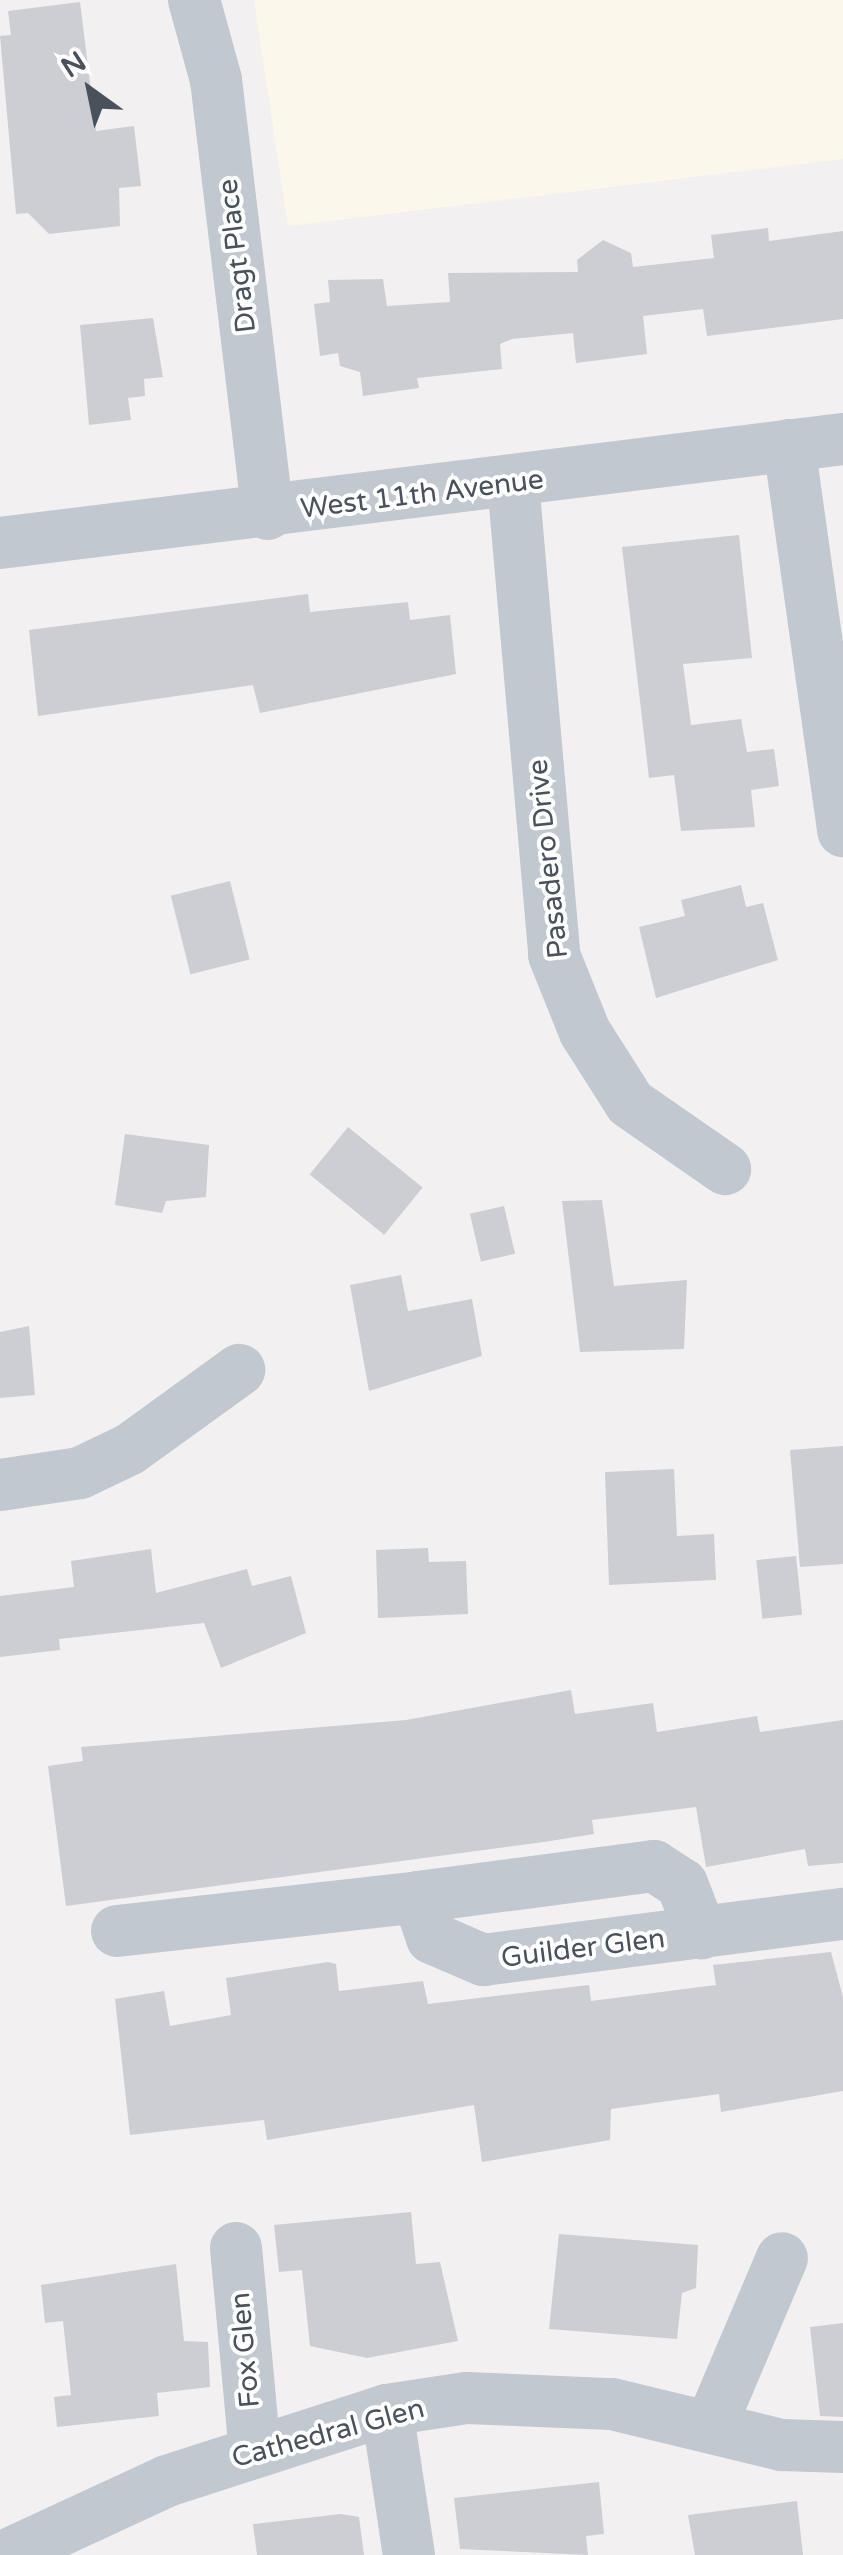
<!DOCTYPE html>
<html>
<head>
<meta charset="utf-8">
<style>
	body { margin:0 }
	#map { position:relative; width:843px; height:2555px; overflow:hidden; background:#f2f0f0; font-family:"Varela Round",sans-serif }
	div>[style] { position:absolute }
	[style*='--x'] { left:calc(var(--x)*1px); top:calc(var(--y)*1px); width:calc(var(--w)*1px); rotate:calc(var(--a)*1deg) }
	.commercial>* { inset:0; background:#fbf8eb }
	.building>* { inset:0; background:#cdced4; transform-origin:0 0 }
	.minor>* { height:52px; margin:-26px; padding:0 26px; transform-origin:26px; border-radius:26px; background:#c1c8d0 }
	span { translate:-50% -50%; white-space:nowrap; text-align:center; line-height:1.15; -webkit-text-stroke:8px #fff; paint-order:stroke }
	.street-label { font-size:28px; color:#49515c }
	.north { position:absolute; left:40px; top:40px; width:100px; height:100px; -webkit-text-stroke:8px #fff; paint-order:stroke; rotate:327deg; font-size:28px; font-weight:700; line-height:40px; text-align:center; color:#49515c }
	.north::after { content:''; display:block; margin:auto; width:35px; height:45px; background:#49515c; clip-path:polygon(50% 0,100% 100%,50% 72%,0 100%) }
</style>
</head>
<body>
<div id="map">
	<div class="commercial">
		<i style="clip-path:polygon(254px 0,843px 0,843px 159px,288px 226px)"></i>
	</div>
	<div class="building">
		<i style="clip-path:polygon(80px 2px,96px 131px,134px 126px,141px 186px,119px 188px,120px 226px,49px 234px,28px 213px,16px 214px,0 36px,11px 35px,8px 11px)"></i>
		<i style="clip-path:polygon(768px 228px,769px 241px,843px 231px,843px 319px,707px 336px,703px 309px,643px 316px,647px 354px,576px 363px,573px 333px,512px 339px,500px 344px,502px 369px,417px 378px,419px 388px,363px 396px,360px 372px,340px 366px,338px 353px,320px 356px,314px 304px,330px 302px,328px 280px,383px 279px,387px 306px,450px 302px,448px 273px,578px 272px,577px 260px,603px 240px,631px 253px,633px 267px,714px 258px,711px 235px)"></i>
		<i style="clip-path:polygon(153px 318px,163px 377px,144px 379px,145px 396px,128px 398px,131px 420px,89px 425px,80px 325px)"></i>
		<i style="clip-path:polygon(739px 535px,752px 658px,683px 664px,691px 725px,741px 719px,747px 752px,774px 749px,779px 786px,751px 790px,755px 827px,681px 831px,674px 775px,649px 778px,622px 547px)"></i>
		<i style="clip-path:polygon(308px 594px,310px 612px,408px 602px,410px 620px,450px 615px,456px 674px,260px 713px,253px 685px,38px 716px,29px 630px)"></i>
		<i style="left:230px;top:881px;width:81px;height:61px;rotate:76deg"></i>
		<i style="clip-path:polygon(741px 885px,746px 907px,763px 903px,778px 960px,656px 998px,639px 927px,685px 916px,681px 900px)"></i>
		<i style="left:348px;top:1127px;width:96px;height:61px;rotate:39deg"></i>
		<i style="clip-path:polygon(125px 1134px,209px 1145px,206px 1197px,166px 1201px,162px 1213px,115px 1205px)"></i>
		<i style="clip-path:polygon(602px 1200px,614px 1286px,687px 1280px,684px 1349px,580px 1352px,562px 1201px)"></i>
		<i style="left:504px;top:1206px;width:49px;height:35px;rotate:77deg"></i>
		<i style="clip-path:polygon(401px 1275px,408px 1311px,472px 1299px,482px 1356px,369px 1391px,350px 1285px)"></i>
		<i style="clip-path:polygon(29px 1326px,35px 1395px,0 1398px,0 1332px)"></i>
		<i style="clip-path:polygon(843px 1446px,843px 1564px,800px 1567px,790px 1450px)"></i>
		<i style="clip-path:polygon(674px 1469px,677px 1536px,714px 1534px,716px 1580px,609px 1585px,605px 1472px)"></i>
		<i style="clip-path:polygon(428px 1548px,429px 1562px,466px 1561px,468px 1614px,378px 1618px,376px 1550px)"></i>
		<i style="clip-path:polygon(151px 1549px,156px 1593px,247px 1569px,252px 1586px,291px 1576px,306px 1633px,221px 1668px,204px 1623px,59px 1639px,60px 1650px,0 1657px,0 1596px,74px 1587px,71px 1561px)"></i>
		<i style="left:796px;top:1556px;width:59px;height:40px;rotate:84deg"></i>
		<i style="clip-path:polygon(571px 1690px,575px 1714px,653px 1703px,657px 1732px,757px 1716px,760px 1732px,843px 1720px,843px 1863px,808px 1866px,805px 1849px,706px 1867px,696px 1807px,592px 1820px,594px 1834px,544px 1842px,66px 1906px,48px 1766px,83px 1761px,81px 1747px,406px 1720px)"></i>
		<i style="clip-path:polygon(831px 1952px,843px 1997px,843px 2091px,721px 2112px,719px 2094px,611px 2109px,610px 2140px,482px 2162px,474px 2105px,267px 2140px,264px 2120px,130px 2135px,115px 1999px,164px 1991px,170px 2026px,231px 2015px,226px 1978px,328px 1962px,336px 1964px,339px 1991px,423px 1981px,428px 2004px,589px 1985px,591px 2001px,716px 1985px,713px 1965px)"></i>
		<i style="clip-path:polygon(411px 2212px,416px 2264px,440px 2262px,458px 2341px,367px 2358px,310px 2346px,302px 2270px,279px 2272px,274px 2225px)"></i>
		<i style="clip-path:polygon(559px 2234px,698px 2245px,696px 2288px,682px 2293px,677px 2339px,549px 2329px)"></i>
		<i style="clip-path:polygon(176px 2264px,184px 2341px,208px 2342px,210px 2387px,157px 2393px,159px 2416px,57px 2427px,54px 2397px,71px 2395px,63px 2321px,45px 2323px,41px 2285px)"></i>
		<i style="clip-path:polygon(843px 2323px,843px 2417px,820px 2416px,810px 2327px)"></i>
		<i style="clip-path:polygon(599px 2482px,604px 2534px,586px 2536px,588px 2555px,460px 2549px,454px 2498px)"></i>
		<i style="clip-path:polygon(797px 2501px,803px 2555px,695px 2555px,688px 2515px)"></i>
		<i style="clip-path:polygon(341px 2514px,359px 2517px,364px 2555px,257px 2555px,253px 2524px)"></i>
	</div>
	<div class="minor">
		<i style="--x:194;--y:0;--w:83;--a:74.6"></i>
		<i style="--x:216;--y:80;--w:437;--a:83.2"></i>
		<i style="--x:789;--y:445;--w:390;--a:82"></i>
		<i style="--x:513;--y:482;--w:475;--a:85"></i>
		<i style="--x:554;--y:955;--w:83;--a:68.1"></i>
		<i style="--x:585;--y:1032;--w:84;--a:57.6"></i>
		<i style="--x:630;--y:1103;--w:116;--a:34.8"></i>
		<i style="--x:0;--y:543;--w:849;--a:-7.03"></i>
		<i style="--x:0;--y:1485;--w:81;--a:-8.5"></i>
		<i style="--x:80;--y:1473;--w:55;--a:-25.6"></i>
		<i style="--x:130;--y:1449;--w:135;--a:-35.9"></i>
		<i style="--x:418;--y:1897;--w:238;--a:-7.5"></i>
		<i style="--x:654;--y:1866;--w:33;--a:33"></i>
		<i style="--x:682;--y:1884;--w:53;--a:68.8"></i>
		<i style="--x:117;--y:1931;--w:303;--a:-6.4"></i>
		<i style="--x:418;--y:1897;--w:43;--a:71.1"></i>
		<i style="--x:432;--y:1938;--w:56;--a:23.3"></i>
		<i style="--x:483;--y:1960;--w:363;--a:-7.3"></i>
		<i style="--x:236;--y:2248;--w:204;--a:84.7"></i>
		<i style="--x:387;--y:2410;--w:147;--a:81.4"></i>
		<i style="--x:712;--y:2423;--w:179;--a:-67"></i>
		<i style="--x:7;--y:2555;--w:176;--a:-24.8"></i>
		<i style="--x:167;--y:2481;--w:231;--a:-17.9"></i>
		<i style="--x:387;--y:2410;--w:80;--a:-8.6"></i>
		<i style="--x:466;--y:2398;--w:146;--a:2.4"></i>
		<i style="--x:612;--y:2404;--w:175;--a:13.6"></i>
		<i style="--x:782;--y:2445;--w:61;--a:1.9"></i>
	</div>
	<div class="street-label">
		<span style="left:237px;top:256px;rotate:-97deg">Dragt Place</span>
		<span style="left:422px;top:494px;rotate:-7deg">West 11th Avenue</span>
		<span style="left:548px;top:859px;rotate:-96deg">Pasadero Drive</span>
		<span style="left:583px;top:1948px;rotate:-7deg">Guilder Glen</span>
		<span style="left:245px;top:2350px;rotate:-95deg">Fox Glen</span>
		<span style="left:328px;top:2433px;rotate:-15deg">Cathedral Glen</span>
	</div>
	<div class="north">N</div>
</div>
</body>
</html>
